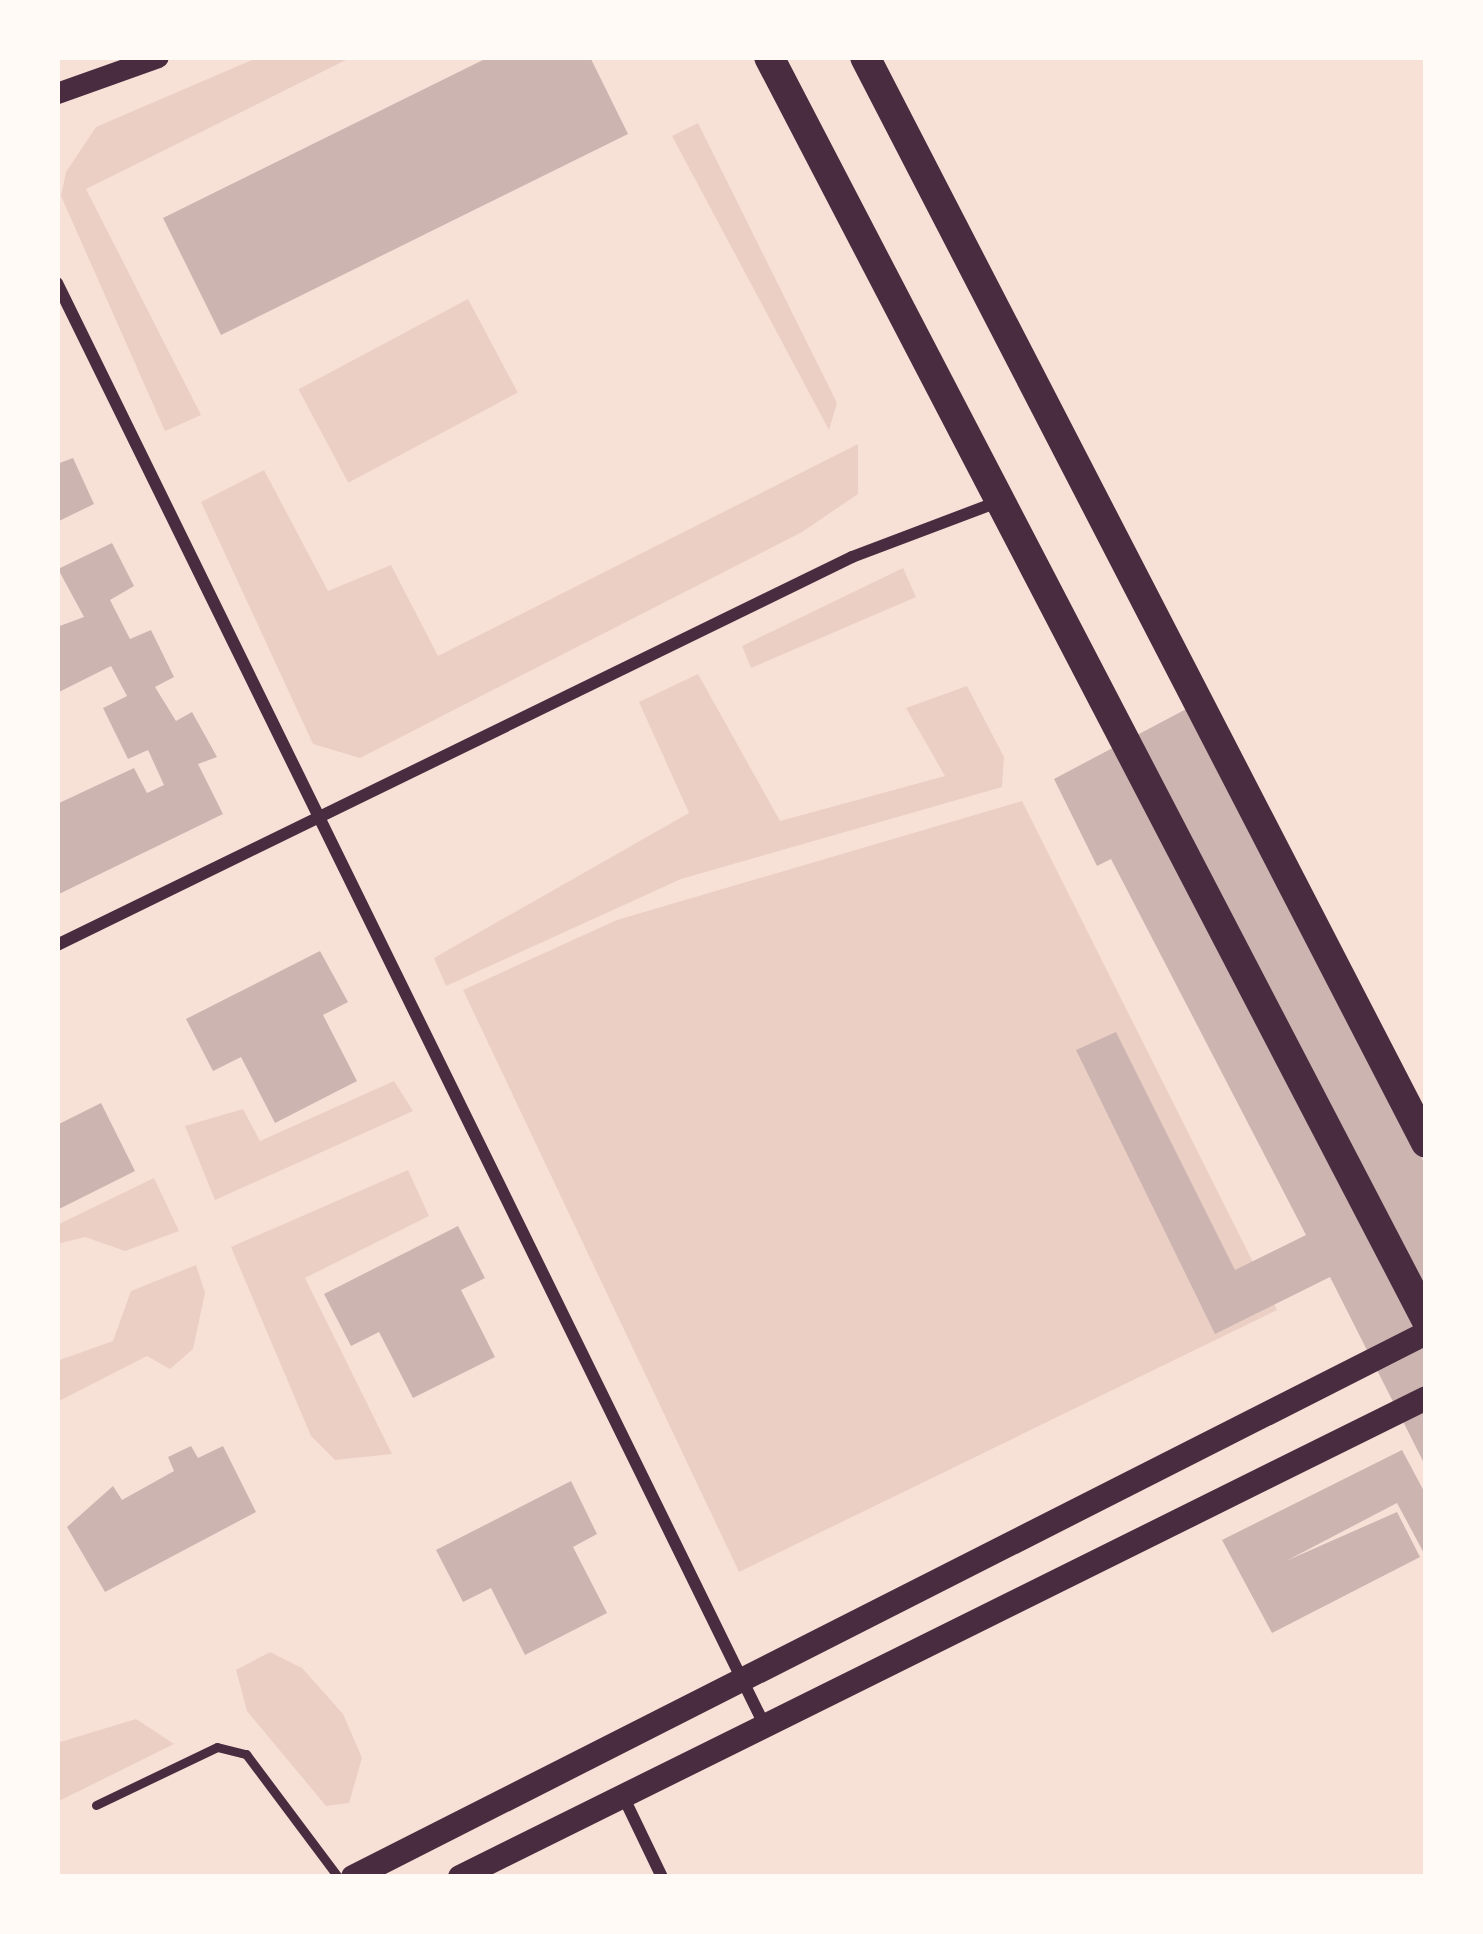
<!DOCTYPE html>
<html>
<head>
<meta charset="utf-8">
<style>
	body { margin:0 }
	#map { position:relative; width:1483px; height:1934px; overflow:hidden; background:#f7e1d7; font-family:Montserrat,sans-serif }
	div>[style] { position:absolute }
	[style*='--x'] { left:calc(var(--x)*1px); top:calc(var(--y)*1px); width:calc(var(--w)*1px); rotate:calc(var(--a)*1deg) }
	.green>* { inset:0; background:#ebcfc5; transform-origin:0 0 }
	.building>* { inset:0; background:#ccb4b1 }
	.service>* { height:9px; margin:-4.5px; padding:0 4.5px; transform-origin:4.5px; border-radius:4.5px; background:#4a2c40 }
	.minor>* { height:12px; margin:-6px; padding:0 6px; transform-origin:6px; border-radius:6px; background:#4a2c40 }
	.tertiary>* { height:21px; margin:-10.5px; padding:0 10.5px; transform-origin:10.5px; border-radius:10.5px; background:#4a2c40 }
	.secondary>* { height:24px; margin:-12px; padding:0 12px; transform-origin:12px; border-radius:12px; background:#4a2c40 }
	.primary>* { height:30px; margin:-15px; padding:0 15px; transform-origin:15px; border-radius:15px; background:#4a2c40 }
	span { translate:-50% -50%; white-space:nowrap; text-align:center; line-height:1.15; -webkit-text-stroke:10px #fffaf5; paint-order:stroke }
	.frame { position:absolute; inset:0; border:60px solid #fffaf5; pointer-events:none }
</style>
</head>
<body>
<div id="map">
	<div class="green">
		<i style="clip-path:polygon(259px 57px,352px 57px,86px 189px,201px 415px,165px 431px,61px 196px,66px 172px,96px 127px)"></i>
		<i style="clip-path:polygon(698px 123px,837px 403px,829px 430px,672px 136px)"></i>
		<i style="left:468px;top:299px;width:106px;height:192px;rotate:62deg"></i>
		<i style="clip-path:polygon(858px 444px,858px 494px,802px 532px,360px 758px,313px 744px,201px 502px,264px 470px,328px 591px,391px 565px,438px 656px)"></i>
		<i style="clip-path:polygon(903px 568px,916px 597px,751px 668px,742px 646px)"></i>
		<i style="clip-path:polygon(698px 674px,780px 821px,945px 776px,906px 708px,967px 686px,1004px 757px,1002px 787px,681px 879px,446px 986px,434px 958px,689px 813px,639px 702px)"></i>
		<i style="clip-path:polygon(1022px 801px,1277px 1310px,739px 1572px,463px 990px,617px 920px)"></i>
		<i style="clip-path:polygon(394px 1081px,413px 1111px,215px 1200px,185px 1126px,243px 1109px,260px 1141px)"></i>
		<i style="clip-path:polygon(408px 1170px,429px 1216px,305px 1278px,392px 1454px,335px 1460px,311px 1436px,231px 1247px)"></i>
		<i style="clip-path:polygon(154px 1178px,179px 1231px,125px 1251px,85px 1237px,57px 1244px,57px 1225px)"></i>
		<i style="clip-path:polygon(196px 1265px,205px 1293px,193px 1349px,170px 1369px,147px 1356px,57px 1402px,57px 1361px,113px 1341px,131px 1291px)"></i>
		<i style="clip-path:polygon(270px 1652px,302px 1668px,343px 1714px,362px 1758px,349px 1803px,326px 1806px,247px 1711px,236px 1670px)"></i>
		<i style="clip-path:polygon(136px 1719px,174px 1744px,57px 1802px,57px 1743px)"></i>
	</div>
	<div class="building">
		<i style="clip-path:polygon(489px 57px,590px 57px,628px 134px,221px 335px,163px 218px)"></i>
		<i style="clip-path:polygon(73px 458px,94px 504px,57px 522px,57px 464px)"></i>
		<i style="clip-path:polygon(112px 543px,134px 586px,110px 600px,130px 639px,151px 630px,174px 677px,155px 687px,176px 721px,192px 712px,217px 757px,198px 764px,223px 814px,57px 895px,57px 804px,134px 768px,147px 793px,164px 785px,148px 750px,128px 759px,103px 708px,127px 696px,111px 666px,57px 693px,57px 627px,84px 617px,58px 569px)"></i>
		<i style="clip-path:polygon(1207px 698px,1426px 1167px,1426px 1467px,1330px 1277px,1215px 1334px,1076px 1050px,1116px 1032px,1235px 1270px,1306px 1235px,1111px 859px,1097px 866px,1054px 779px)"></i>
		<i style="clip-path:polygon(320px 951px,348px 1002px,323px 1015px,357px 1081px,275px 1123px,241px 1057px,213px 1071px,186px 1019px)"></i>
		<i style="clip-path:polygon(101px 1103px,135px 1171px,57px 1210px,57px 1125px)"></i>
		<i style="clip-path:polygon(458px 1226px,485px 1278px,461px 1290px,495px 1357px,413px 1398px,379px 1332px,351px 1346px,324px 1294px)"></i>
		<i style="clip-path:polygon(191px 1446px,198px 1458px,223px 1446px,256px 1512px,105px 1592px,67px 1527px,113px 1486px,122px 1500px,174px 1471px,168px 1457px)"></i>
		<i style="clip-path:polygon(1402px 1450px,1426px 1495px,1426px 1557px,1397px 1503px,1286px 1561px,1397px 1512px,1420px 1557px,1272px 1633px,1222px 1540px)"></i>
		<i style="clip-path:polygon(571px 1481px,597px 1534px,573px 1547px,607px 1613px,525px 1655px,491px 1588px,463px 1602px,436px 1550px)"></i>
	</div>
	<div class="service">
		<i style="--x:96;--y:1805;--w:134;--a:-25.6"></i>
		<i style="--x:217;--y:1747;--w:30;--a:14"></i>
		<i style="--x:246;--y:1754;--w:154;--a:53.2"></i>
	</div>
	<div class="minor">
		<i style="--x:57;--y:283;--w:1605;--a:63.87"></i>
		<i style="--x:57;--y:945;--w:885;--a:-26.01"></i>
		<i style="--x:852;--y:557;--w:158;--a:-20.7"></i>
		<i style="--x:623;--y:1796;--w:90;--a:64.3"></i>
	</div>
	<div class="tertiary">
		<i style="--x:57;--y:93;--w:107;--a:-19.6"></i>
	</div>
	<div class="secondary">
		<i style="--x:353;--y:1877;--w:1203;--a:-26.88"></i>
		<i style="--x:460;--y:1877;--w:1078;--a:-26.37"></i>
	</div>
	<div class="primary">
		<i style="--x:769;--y:57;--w:1423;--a:62.5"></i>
		<i style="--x:865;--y:57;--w:1222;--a:62.68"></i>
	</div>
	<div class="frame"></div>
</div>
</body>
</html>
